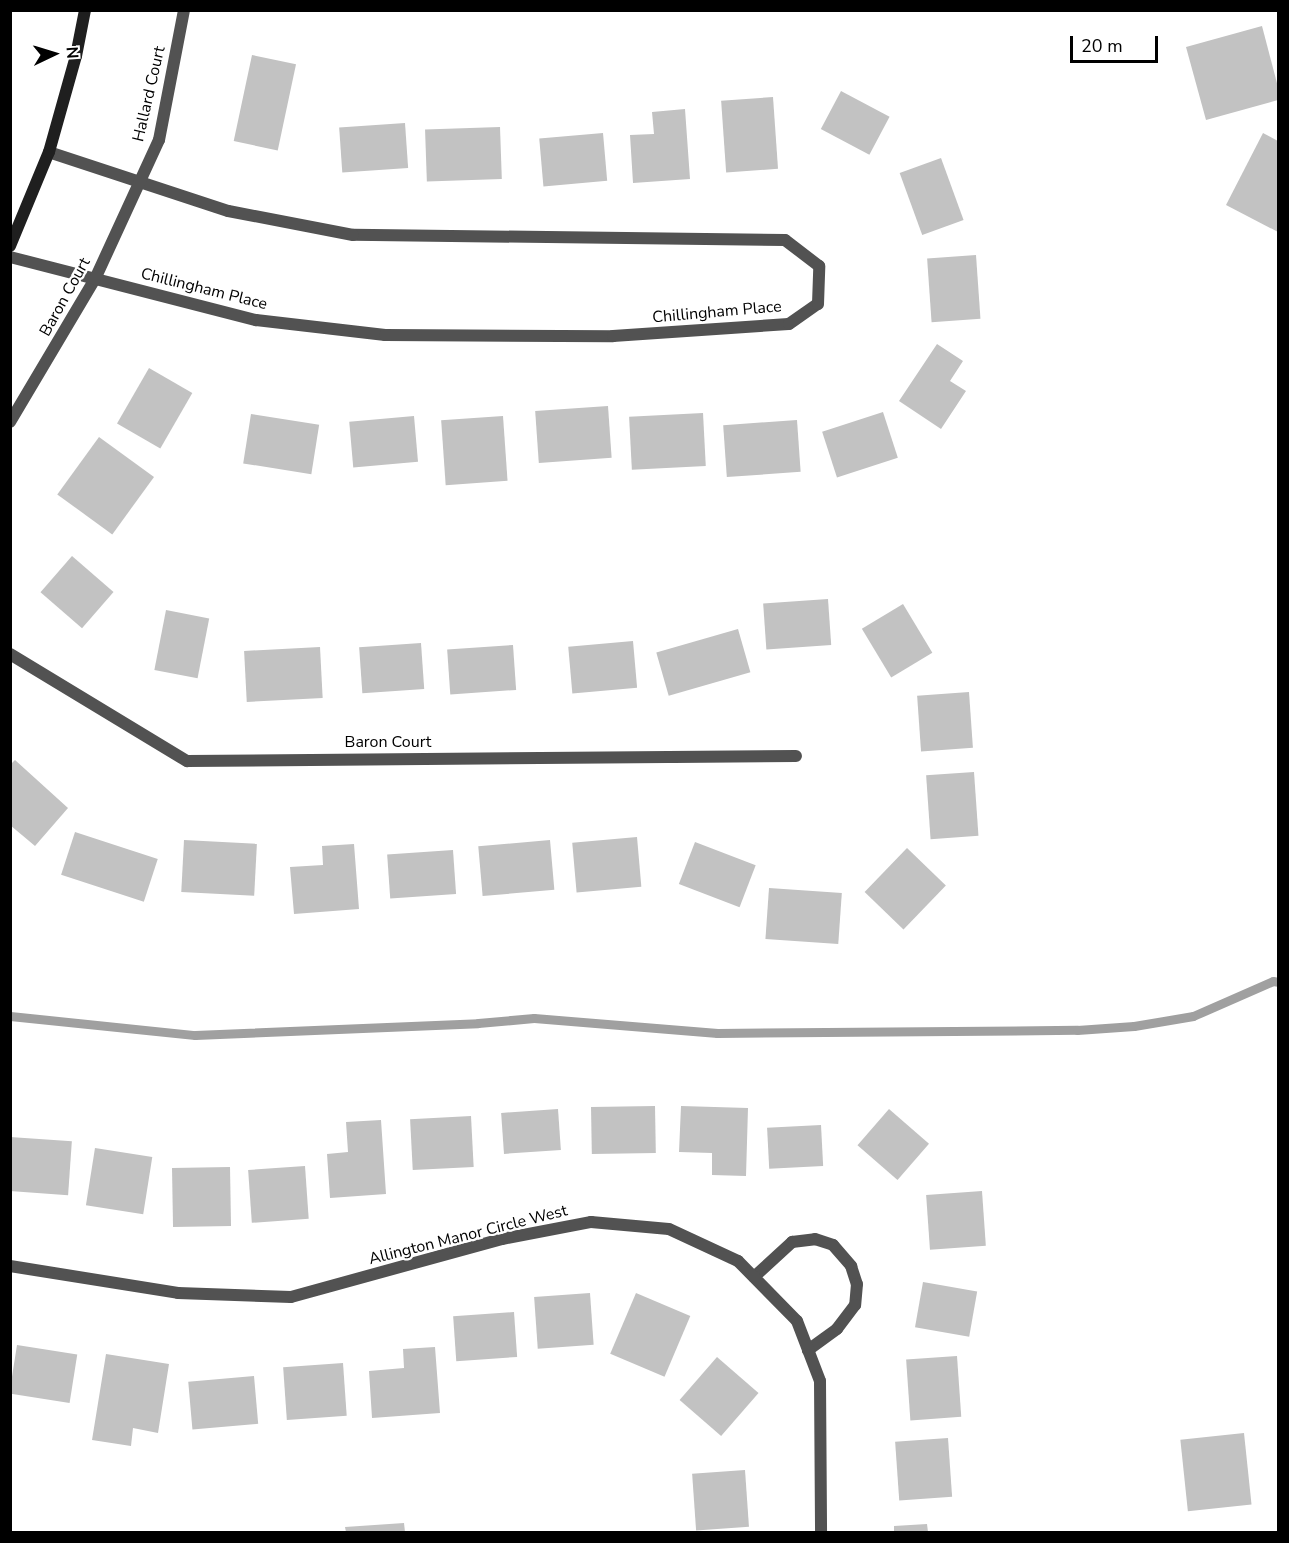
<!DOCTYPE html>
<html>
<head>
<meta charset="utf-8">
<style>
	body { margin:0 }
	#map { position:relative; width:1289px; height:1543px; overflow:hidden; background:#fff; font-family:"Nunito Sans",sans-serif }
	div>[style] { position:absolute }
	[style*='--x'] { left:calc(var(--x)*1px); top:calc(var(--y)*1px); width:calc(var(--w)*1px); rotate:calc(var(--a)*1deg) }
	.stream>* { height:9px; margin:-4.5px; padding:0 4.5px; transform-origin:4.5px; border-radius:4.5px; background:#a0a0a0 }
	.building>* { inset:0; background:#c2c2c2; transform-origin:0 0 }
	.lane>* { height:12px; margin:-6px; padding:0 6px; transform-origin:6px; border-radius:6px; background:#525252 }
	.street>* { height:12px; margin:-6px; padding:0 6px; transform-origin:6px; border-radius:6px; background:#525252 }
	.secondary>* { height:12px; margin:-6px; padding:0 6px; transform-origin:6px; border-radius:6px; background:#1f1f1f }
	span { translate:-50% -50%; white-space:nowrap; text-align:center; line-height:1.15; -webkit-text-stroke:4.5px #fff; paint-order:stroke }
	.street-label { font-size:16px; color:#000 }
	.frame { position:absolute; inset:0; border:12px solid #000; pointer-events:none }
	.north { position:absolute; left:24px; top:24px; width:60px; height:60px; -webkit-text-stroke:4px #fff; paint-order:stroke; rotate:86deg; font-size:16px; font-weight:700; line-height:24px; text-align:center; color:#000 }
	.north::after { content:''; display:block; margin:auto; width:21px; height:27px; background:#000; clip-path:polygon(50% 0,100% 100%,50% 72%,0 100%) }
	.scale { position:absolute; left:1070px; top:36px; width:88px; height:27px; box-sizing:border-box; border:3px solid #000; border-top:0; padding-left:8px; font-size:18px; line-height:21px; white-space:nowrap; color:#000; -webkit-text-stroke:4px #fff; paint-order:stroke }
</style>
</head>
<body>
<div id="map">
	<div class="stream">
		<i style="--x:10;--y:1016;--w:186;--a:5.9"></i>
		<i style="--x:195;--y:1035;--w:283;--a:-2.4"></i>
		<i style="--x:478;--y:1023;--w:56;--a:-5.1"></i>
		<i style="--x:534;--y:1018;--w:184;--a:4.7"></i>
		<i style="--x:717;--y:1033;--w:360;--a:-0.5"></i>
		<i style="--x:1077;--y:1030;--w:57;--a:-4"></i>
		<i style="--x:1134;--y:1026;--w:60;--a:-9.6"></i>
		<i style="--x:1193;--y:1016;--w:87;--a:-23.6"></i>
		<i style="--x:1273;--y:981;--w:5;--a:11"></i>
	</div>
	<div class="building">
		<i style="clip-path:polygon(1262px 26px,1278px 87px,1278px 100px,1206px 120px,1186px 47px)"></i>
		<i style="left:252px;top:55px;width:45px;height:88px;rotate:12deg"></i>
		<i style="left:841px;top:91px;width:55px;height:43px;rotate:28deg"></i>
		<i style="left:773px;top:97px;width:72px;height:52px;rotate:86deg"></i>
		<i style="clip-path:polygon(685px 109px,690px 179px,633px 183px,630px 135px,654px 134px,652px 112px)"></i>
		<i style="left:405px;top:123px;width:45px;height:66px;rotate:86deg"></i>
		<i style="left:500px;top:127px;width:52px;height:75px;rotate:88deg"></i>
		<i style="left:603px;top:133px;width:48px;height:64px;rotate:85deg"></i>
		<i style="clip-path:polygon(1263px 133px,1278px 141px,1278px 232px,1226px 205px)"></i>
		<i style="left:941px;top:158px;width:66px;height:44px;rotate:70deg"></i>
		<i style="left:976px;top:255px;width:64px;height:49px;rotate:86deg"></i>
		<i style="clip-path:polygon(937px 344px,963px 361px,950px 381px,966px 391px,941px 429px,899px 401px)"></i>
		<i style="left:149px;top:368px;width:50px;height:64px;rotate:30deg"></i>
		<i style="left:608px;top:406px;width:52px;height:73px;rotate:86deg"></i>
		<i style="left:883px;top:412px;width:48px;height:64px;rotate:72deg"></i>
		<i style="left:703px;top:413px;width:53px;height:74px;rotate:87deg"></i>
		<i style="left:251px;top:414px;width:69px;height:50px;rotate:9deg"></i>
		<i style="left:414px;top:416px;width:46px;height:65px;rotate:85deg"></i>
		<i style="left:503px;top:416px;width:65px;height:62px;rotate:86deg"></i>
		<i style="left:797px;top:420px;width:52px;height:74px;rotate:86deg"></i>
		<i style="left:99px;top:437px;width:68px;height:71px;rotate:36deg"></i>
		<i style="left:72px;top:556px;width:55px;height:48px;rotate:41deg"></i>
		<i style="left:828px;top:599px;width:46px;height:65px;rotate:86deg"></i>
		<i style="left:903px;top:604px;width:57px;height:48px;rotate:59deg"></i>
		<i style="left:166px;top:610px;width:44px;height:61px;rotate:11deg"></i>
		<i style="left:738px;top:629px;width:45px;height:85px;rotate:74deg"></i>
		<i style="left:633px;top:641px;width:47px;height:65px;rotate:85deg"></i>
		<i style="left:421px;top:643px;width:46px;height:62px;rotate:86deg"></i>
		<i style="left:513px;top:645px;width:45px;height:66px;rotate:86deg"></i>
		<i style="left:320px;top:647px;width:51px;height:76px;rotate:87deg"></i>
		<i style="left:969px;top:692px;width:56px;height:52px;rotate:86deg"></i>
		<i style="clip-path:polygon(15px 760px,68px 808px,35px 846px,10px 825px,10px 765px)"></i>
		<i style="left:974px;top:772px;width:64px;height:48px;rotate:86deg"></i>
		<i style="left:75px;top:832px;width:87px;height:45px;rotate:18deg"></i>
		<i style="left:637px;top:837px;width:50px;height:65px;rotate:85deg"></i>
		<i style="left:184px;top:840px;width:73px;height:52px;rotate:3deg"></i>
		<i style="left:550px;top:840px;width:50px;height:72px;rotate:85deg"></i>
		<i style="left:695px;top:842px;width:65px;height:45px;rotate:21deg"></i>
		<i style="clip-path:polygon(354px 844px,359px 909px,294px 914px,290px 867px,323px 865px,322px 846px)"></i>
		<i style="left:907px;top:848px;width:54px;height:61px;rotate:44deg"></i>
		<i style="left:453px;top:850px;width:44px;height:66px;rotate:86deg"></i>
		<i style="left:769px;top:888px;width:73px;height:51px;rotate:4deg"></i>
		<i style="left:655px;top:1106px;width:47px;height:64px;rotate:89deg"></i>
		<i style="clip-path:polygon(681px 1106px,748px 1108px,746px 1176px,712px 1175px,712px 1153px,679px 1152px)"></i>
		<i style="left:558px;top:1109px;width:41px;height:57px;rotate:86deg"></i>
		<i style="left:889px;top:1109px;width:53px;height:48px;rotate:41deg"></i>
		<i style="left:471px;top:1116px;width:51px;height:61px;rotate:87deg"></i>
		<i style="clip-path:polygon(381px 1120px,386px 1194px,330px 1198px,327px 1154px,348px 1152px,346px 1122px)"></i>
		<i style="left:821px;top:1125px;width:41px;height:54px;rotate:87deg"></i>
		<i style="left:10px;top:1137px;width:62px;height:54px;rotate:4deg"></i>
		<i style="left:95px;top:1148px;width:58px;height:58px;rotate:9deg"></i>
		<i style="left:305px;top:1166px;width:53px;height:57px;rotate:86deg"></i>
		<i style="left:230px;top:1167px;width:59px;height:58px;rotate:89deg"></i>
		<i style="left:982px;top:1191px;width:55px;height:56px;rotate:86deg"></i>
		<i style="left:923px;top:1282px;width:55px;height:46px;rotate:10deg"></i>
		<i style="left:590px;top:1293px;width:52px;height:56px;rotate:86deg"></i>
		<i style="left:636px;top:1293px;width:59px;height:66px;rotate:23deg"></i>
		<i style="left:514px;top:1312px;width:45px;height:61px;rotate:86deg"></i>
		<i style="left:17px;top:1345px;width:61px;height:49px;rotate:9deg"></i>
		<i style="clip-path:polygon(435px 1347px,440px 1413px,372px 1418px,369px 1371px,404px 1368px,403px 1349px)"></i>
		<i style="clip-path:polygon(106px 1354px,169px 1364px,158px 1433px,133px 1428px,131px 1446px,92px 1440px)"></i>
		<i style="left:957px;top:1356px;width:61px;height:51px;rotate:86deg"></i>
		<i style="left:717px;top:1357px;width:55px;height:57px;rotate:41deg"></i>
		<i style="left:343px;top:1363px;width:53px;height:60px;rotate:86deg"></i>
		<i style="left:254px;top:1376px;width:48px;height:66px;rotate:85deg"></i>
		<i style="left:1244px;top:1433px;width:72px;height:64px;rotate:84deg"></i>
		<i style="left:948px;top:1438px;width:59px;height:53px;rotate:86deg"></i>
		<i style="left:745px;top:1470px;width:57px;height:53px;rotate:86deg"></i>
		<i style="clip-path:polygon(404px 1523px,405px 1532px,346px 1532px,345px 1527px)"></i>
		<i style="clip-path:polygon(927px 1524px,928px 1532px,894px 1532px,894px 1526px)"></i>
	</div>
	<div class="lane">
		<i style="--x:754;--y:1277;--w:52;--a:-42.6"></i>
		<i style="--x:792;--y:1242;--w:23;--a:-7"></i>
		<i style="--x:815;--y:1239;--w:19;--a:18"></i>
		<i style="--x:833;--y:1245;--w:28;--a:49"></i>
		<i style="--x:851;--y:1266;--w:19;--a:72"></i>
		<i style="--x:857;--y:1284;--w:21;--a:95"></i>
		<i style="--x:855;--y:1305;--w:30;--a:127"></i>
		<i style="--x:837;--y:1329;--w:36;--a:144"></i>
	</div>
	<div class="street">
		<i style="--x:10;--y:257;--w:254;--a:14.4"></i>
		<i style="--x:256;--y:320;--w:130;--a:6.6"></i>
		<i style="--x:385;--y:335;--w:228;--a:0.3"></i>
		<i style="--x:613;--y:336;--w:176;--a:-3.9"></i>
		<i style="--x:789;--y:324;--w:35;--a:-35"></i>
		<i style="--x:818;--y:304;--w:38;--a:-88"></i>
		<i style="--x:819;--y:266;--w:43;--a:-142.6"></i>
		<i style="--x:785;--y:240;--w:432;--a:-179.3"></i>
		<i style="--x:353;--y:235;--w:127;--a:-169.1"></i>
		<i style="--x:228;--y:211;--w:188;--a:-161.8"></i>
		<i style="--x:10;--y:422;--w:166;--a:-59.3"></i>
		<i style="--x:95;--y:279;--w:153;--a:-65.3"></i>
		<i style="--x:159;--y:140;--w:132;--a:-79.1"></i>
		<i style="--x:10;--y:654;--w:207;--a:31.2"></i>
		<i style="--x:187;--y:761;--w:609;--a:-0.47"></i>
		<i style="--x:10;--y:1266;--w:170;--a:9.1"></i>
		<i style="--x:178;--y:1293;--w:113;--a:2"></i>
		<i style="--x:291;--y:1297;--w:219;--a:-15.4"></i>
		<i style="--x:502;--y:1239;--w:91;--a:-10.8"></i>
		<i style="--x:591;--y:1222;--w:78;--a:5.1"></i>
		<i style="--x:669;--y:1229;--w:76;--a:24.9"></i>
		<i style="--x:738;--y:1261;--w:84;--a:45.5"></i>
		<i style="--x:797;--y:1321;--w:64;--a:69"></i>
		<i style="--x:820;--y:1381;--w:151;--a:89.6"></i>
	</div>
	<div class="secondary">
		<i style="--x:10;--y:246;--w:102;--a:-67.5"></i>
		<i style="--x:49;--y:152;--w:100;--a:-74.3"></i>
		<i style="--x:76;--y:56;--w:47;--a:-78.9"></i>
	</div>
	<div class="street-label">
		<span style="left:149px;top:94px;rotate:-77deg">Hallard Court</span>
		<span style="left:204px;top:289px;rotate:14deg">Chillingham Place</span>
		<span style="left:65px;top:297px;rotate:-61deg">Baron Court</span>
		<span style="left:717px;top:312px;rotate:-5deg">Chillingham Place</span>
		<span style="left:388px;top:742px">Baron Court</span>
		<span style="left:468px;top:1235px;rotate:-14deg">Allington Manor Circle West</span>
	</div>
	<div class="frame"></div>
	<div class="north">N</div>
	<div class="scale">20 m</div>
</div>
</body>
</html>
